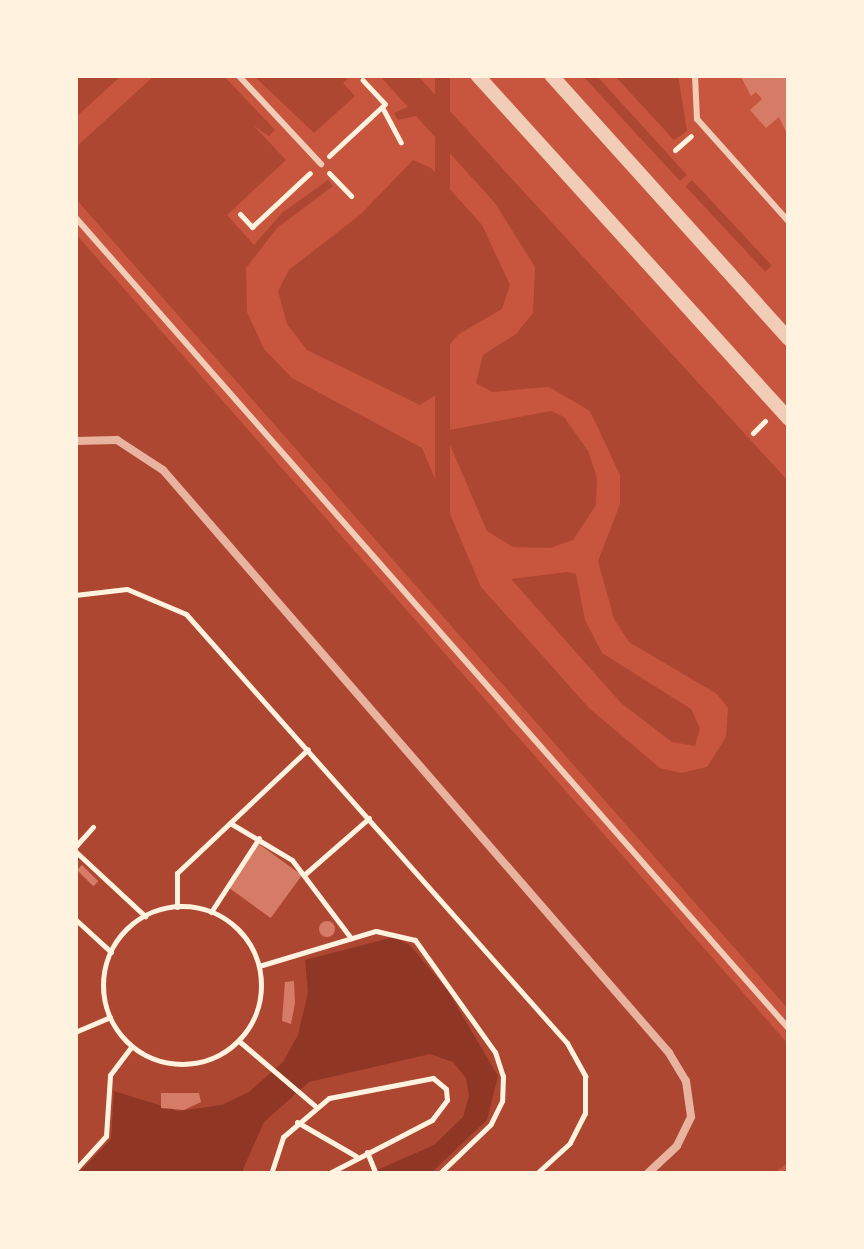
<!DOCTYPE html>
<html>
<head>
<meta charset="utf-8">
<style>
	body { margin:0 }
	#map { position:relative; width:864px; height:1249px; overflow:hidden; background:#c8553d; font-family:"Open Sans",sans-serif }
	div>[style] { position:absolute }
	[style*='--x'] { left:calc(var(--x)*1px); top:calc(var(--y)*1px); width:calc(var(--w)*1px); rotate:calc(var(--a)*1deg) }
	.green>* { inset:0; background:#ae4732; transform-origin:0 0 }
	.water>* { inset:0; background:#8f3625 }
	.building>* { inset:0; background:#d67c66; transform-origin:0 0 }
	.round { border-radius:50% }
	.path>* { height:5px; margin:-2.5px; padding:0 2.5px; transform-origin:2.5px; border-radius:2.5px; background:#fff3e0 }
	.path>.ring { margin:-2.5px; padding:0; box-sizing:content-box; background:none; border:5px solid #fff3e0; border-radius:50% }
	.service>* { height:6px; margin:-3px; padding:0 3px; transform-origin:3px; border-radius:3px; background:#f1ccb7 }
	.tertiary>* { height:14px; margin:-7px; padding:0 7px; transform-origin:7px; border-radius:7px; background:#f1ccb7 }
	.rail>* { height:8px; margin:-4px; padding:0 4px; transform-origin:4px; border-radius:4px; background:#e9b49f }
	span { translate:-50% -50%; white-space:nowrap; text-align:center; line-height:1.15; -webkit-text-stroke:10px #fff3e0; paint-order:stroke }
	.frame { position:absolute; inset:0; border:78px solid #fff3e0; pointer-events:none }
</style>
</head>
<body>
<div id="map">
	<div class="green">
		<i style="clip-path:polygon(75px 75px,122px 75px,75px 118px)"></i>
		<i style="clip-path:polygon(155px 75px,223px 75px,275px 130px,269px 136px,253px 125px,286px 160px,227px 215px,254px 245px,282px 213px,328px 180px,333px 186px,277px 228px,246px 268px,247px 312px,264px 349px,292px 378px,422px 448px,481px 587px,589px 708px,660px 768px,681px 773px,707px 767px,726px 737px,728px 708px,717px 694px,629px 642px,614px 619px,598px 561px,620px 504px,620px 475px,590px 411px,549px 387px,492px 392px,476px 383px,483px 355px,516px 334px,533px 313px,535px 267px,495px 203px,416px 116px,398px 120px,394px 113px,408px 107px,379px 75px,417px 75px,789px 482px,789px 1010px,75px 198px,75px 148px)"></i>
		<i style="clip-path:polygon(253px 75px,352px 75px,343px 83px,355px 96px,314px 133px)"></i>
		<i style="left:435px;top:75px;width:15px;height:469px"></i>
		<i style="clip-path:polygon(582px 75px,596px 75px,687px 175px,680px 181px)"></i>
		<i style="clip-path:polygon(614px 75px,678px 75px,687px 131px,674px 140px)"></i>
		<i style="clip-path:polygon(413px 160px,431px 168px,482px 225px,510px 285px,502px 309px,459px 334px,443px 352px,437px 394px,420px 405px,307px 350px,287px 324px,278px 291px,289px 270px,361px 214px)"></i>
		<i style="left:692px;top:180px;width:117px;height:9px;rotate:47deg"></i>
		<i style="clip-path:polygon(75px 233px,789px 1045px,789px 1161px,774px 1174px,75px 1174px)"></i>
		<i style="clip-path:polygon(551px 411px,564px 417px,588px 451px,597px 478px,596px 505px,573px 540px,550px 548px,513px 547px,487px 531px,444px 431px)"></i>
		<i style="clip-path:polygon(567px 572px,576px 574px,585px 620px,602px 653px,691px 709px,700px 728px,695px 746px,672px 742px,621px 703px,511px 579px)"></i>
	</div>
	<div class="water">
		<i style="clip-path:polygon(394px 937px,410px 945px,448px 991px,498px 1076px,487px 1120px,430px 1174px,368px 1174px,434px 1145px,463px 1117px,469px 1096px,466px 1078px,453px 1062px,430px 1054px,309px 1082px,264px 1122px,241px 1174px,78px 1174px,111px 1139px,114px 1091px,178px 1111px,222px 1105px,249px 1092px,283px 1062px,298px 1035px,308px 992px,305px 960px)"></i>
	</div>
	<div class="building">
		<i style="clip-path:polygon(740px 75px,789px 75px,789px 138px,779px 117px,766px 128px,750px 110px,762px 99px,756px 92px,751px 96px)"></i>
		<i style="left:259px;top:844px;width:53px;height:53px;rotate:36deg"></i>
		<i style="left:82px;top:865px;width:23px;height:7px;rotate:45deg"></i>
		<i class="round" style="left:319px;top:921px;width:16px;height:16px"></i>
		<i style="clip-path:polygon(294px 981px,295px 1003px,291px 1024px,282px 1021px,285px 982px)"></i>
		<i style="clip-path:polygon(161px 1093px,199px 1093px,201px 1102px,184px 1110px,161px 1108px)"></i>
	</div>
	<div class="path">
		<i style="--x:382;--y:107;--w:40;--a:62"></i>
		<i style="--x:675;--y:150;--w:21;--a:-41"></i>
		<i style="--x:329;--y:156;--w:76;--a:-42.9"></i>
		<i style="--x:385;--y:104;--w:33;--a:-133"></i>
		<i style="--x:329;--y:173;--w:32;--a:46"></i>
		<i style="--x:240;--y:214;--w:18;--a:47"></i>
		<i style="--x:252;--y:227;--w:79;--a:-43"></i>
		<i style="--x:753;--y:433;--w:17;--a:-45"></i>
		<i style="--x:75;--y:595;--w:52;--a:-6.6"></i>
		<i style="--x:127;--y:589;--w:64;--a:23"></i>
		<i style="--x:186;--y:614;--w:574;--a:48.39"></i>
		<i style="--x:567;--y:1043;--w:38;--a:61"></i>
		<i style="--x:585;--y:1076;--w:37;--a:90"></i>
		<i style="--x:585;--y:1113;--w:34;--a:117"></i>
		<i style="--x:570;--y:1143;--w:46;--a:137.6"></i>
		<i style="--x:230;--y:823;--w:72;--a:30.8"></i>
		<i style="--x:292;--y:860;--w:98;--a:52.9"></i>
		<i style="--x:75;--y:847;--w:27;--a:-48"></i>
		<i style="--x:75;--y:851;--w:96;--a:42.9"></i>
		<i style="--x:305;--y:874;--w:85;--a:-41.2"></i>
		<i class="ring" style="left:103px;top:906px;width:153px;height:153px"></i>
		<i style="--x:177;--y:907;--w:34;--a:-90"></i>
		<i style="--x:177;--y:873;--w:180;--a:-43.4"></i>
		<i style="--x:211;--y:912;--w:88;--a:-57"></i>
		<i style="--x:75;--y:919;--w:49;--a:42.5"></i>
		<i style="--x:259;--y:966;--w:122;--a:-16.7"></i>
		<i style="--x:376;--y:931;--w:40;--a:13"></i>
		<i style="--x:415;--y:940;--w:138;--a:54.5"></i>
		<i style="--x:495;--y:1052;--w:25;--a:72"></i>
		<i style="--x:503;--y:1076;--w:25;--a:92"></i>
		<i style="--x:502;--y:1101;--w:25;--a:116"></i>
		<i style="--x:491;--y:1124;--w:72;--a:136.1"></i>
		<i style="--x:75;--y:1032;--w:38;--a:-23"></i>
		<i style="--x:239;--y:1041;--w:100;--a:40.5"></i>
		<i style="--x:297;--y:1122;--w:68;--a:30"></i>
		<i style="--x:367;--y:1152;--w:24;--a:68"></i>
		<i style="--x:75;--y:1170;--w:46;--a:-47.6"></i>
		<i style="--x:106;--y:1136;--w:61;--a:-86.2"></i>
		<i style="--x:110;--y:1075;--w:36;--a:-53"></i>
		<i style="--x:271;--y:1174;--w:39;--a:-72"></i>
		<i style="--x:283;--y:1137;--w:60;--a:-40.3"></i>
		<i style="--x:329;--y:1098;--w:106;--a:-10.9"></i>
		<i style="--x:433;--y:1078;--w:17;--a:40"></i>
		<i style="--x:446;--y:1089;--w:11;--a:85"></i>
		<i style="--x:447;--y:1100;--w:25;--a:127"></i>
		<i style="--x:432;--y:1120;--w:117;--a:152.6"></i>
	</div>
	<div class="service">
		<i style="--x:238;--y:75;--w:122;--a:47"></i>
		<i style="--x:695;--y:75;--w:44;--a:87.4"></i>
		<i style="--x:697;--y:119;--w:138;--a:48.2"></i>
		<i style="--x:75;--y:217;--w:1081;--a:48.67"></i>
	</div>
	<div class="tertiary">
		<i style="--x:477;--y:75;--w:464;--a:47.8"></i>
		<i style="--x:551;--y:75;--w:355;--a:48"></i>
	</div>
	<div class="rail">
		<i style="--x:75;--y:441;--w:42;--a:-1.4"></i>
		<i style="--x:117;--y:440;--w:55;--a:33.1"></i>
		<i style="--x:163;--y:470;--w:772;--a:49.04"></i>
		<i style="--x:669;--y:1053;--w:33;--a:59"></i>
		<i style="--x:686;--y:1081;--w:36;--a:82"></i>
		<i style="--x:691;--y:1117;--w:32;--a:116"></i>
		<i style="--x:677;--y:1146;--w:41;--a:137"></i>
	</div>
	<div class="frame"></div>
</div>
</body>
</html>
